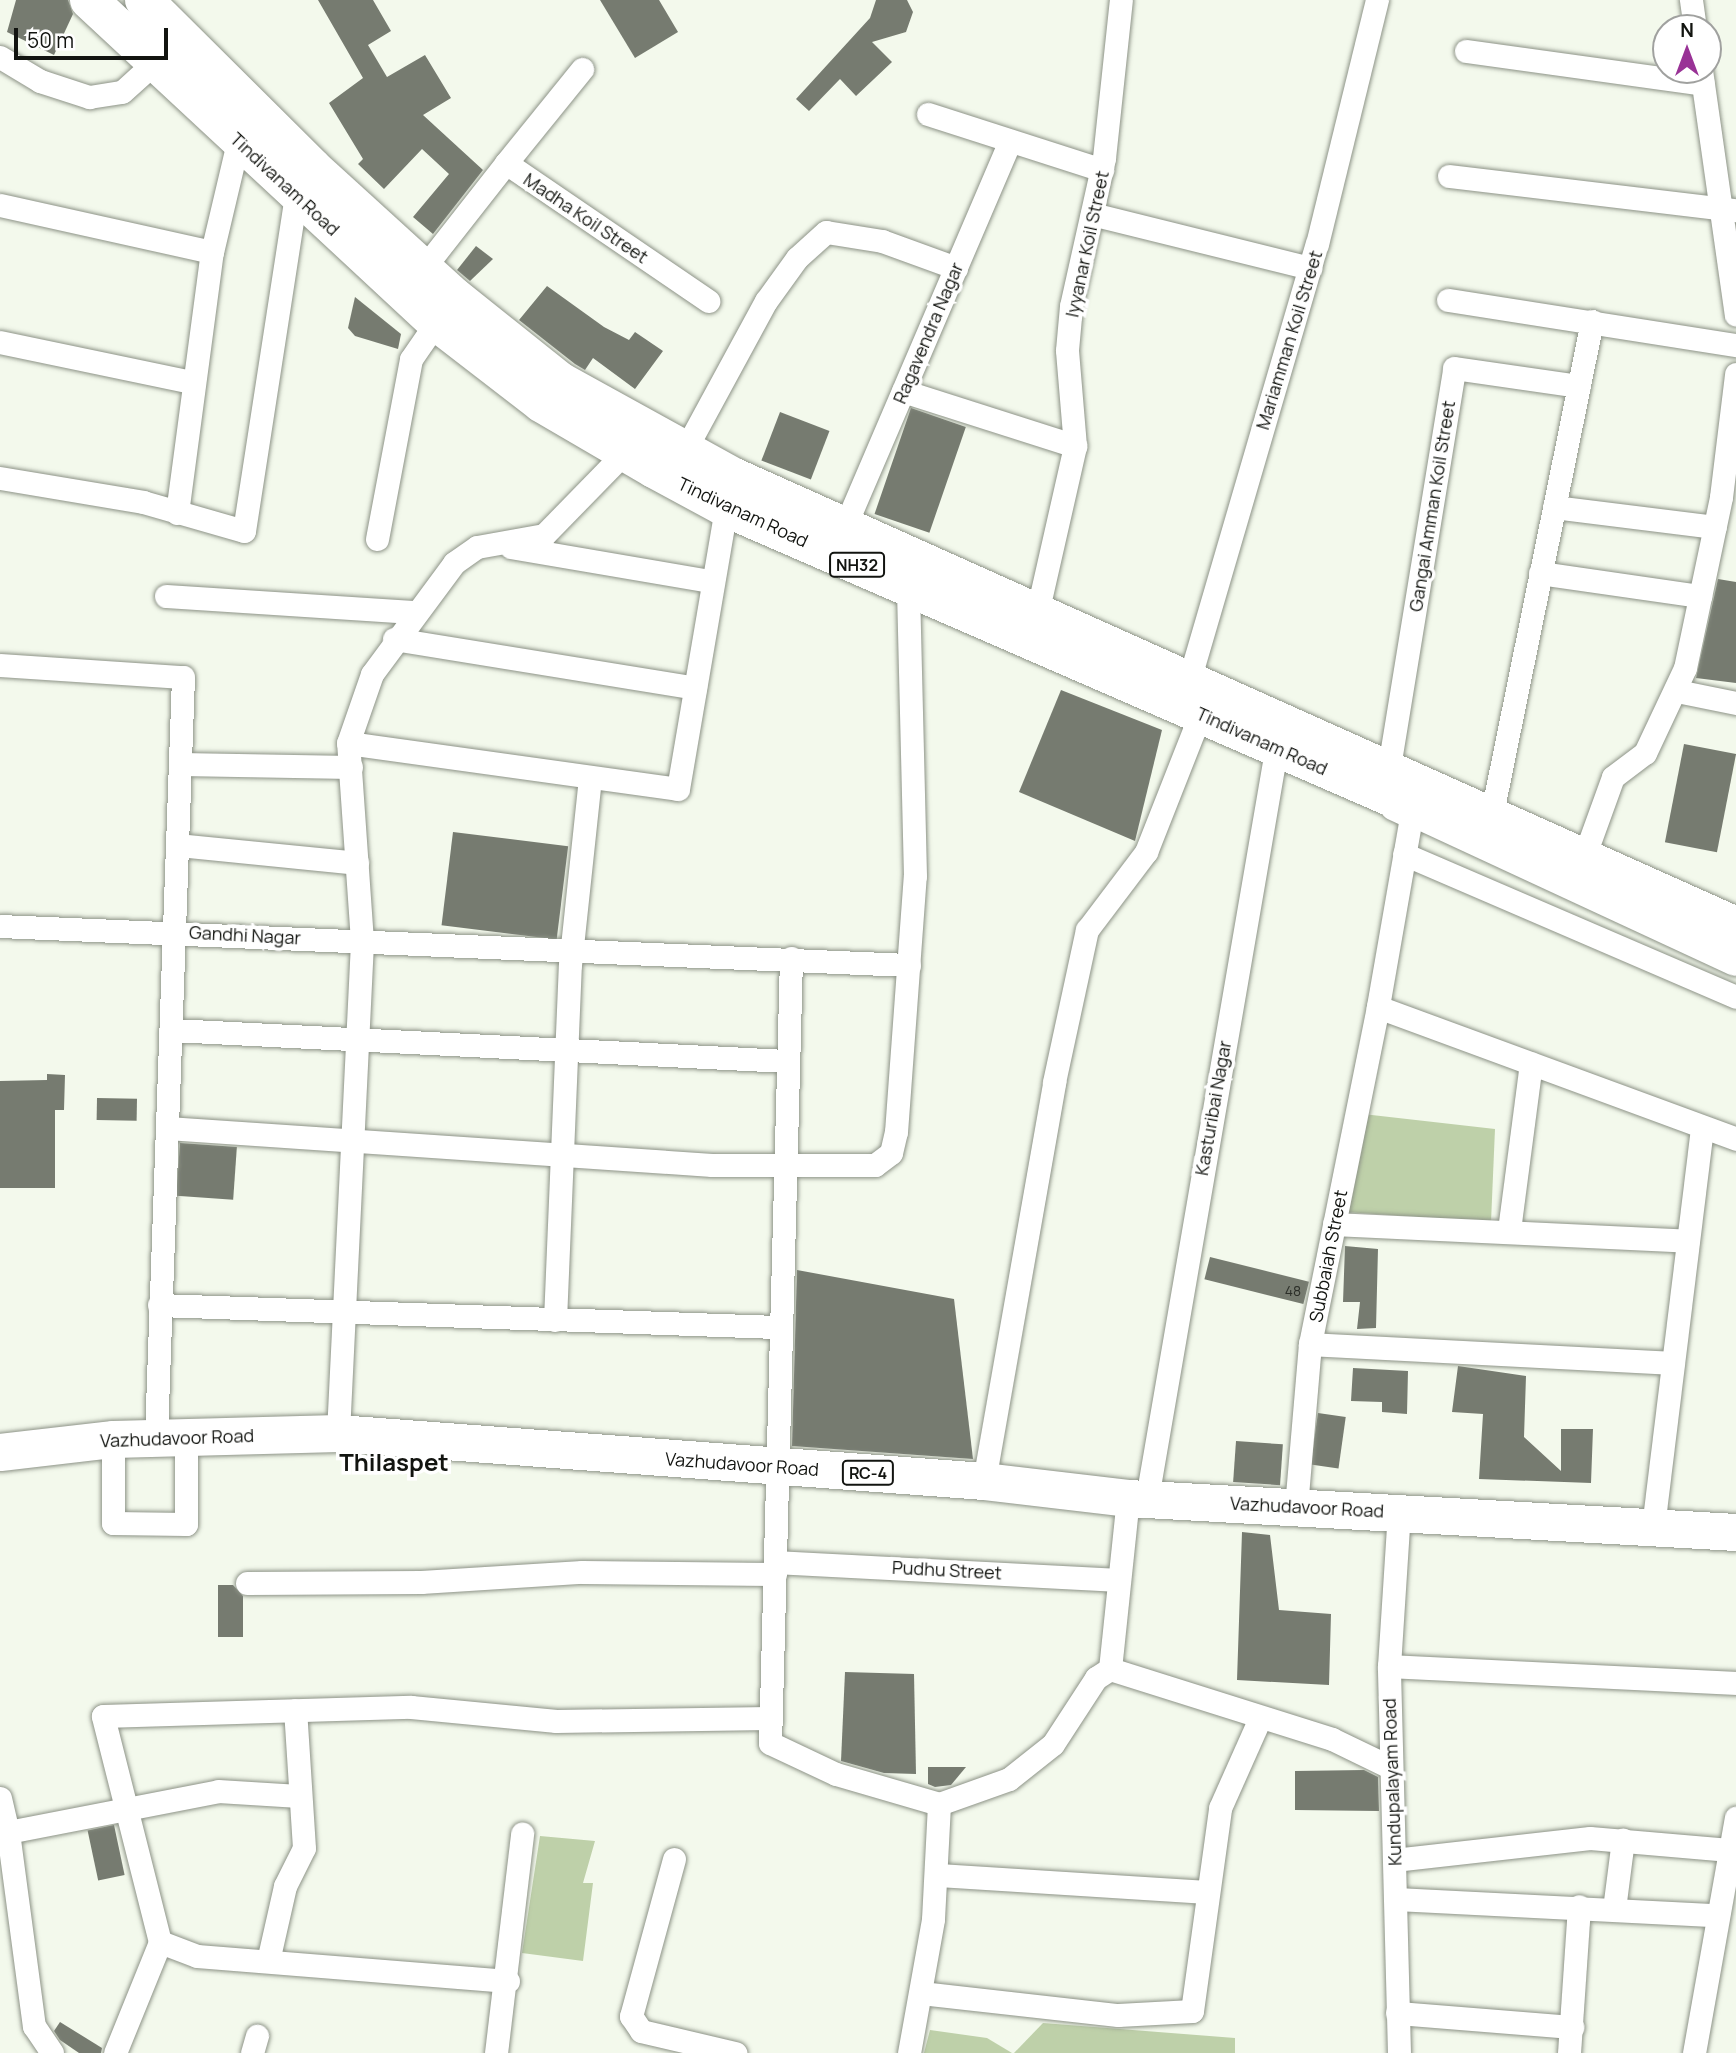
<!DOCTYPE html>
<html>
<head>
<meta charset="utf-8">
<style>
	body { margin:0 }
	#map { position:relative; width:1736px; height:2053px; overflow:hidden; background:#f3f9ec; font-family:Manrope,sans-serif }
	div>[style] { position:absolute }
	[style*='--x'] { left:calc(var(--x)*1px); top:calc(var(--y)*1px); width:calc(var(--w)*1px); rotate:calc(var(--a)*1deg) }
	.green>* { inset:0; background:#bed0a9 }
	.building>* { inset:0; background:#767b70; transform-origin:0 0 }
	.roads { filter:drop-shadow(0 0 2px #8d9387) drop-shadow(0 0 2px #8d9387) }
	.street>* { height:23px; margin:-11.5px; padding:0 11.5px; transform-origin:11.5px; border-radius:11.5px; background:#fff }
	.primary>* { height:37px; margin:-18.5px; padding:0 18.5px; transform-origin:18.5px; border-radius:18.5px; background:#fff }
	.highway>* { height:38px; margin:-19px; padding:0 19px; transform-origin:19px; border-radius:19px; background:#fff }
	span { translate:-50% -50%; white-space:nowrap; text-align:center; line-height:1.15; -webkit-text-stroke:7px #fff; paint-order:stroke }
	.number-label { font-size:14px; color:#2b2e28 }
	.number-label span { -webkit-text-stroke-width:0 }
	.shield-label span { padding:2px 5px; background:#fff; border:2px solid; border-radius:5px; -webkit-text-stroke-width:0 }
	.shield-label { font-size:16px; color:#121410; font-weight:700 }
	.street-label { font-size:18px; color:#121410 }
	.district-label { font-size:24px; color:#121410; font-weight:700 }
	.north { position:absolute; left:1652px; top:14px; width:70px; height:70px; box-sizing:border-box; background:#fff; border:2px solid #a0a19f; border-radius:50%; rotate:0deg; font-size:19px; font-weight:700; line-height:28px; text-align:center; color:#121410 }
	.north::after { content:''; display:block; margin:auto; width:24px; height:32px; background:#993296; clip-path:polygon(50% 0,100% 100%,50% 72%,0 100%) }
	.scale { position:absolute; left:14px; top:28px; width:154px; height:32px; box-sizing:border-box; border:4px solid #121410; border-top:0; padding-left:9px; font-size:21px; line-height:24px; white-space:nowrap; color:#121410; -webkit-text-stroke:5px #fff; paint-order:stroke }
</style>
</head>
<body>
<div id="map">
	<div class="green">
		<i style="clip-path:polygon(1363px 1114px,1495px 1129px,1491px 1222px,1346px 1212px)"></i>
		<i style="clip-path:polygon(540px 1836px,595px 1841px,583px 1883px,593px 1883px,583px 1961px,522px 1953px)"></i>
		<i style="clip-path:polygon(1043px 2023px,1235px 2038px,1235px 2053px,1014px 2053px)"></i>
		<i style="clip-path:polygon(930px 2030px,987px 2038px,1012px 2053px,924px 2053px)"></i>
	</div>
	<div class="building">
		<i style="clip-path:polygon(16px 0,68px 0,73px 14px,54px 55px,7px 32px)"></i>
		<i style="clip-path:polygon(318px 0,373px 0,391px 31px,368px 45px,387px 77px,425px 55px,451px 98px,423px 115px,483px 170px,433px 234px,413px 217px,449px 174px,422px 149px,384px 189px,358px 164px,363px 159px,329px 103px,363px 78px)"></i>
		<i style="clip-path:polygon(600px 0,659px 0,678px 32px,635px 58px)"></i>
		<i style="clip-path:polygon(876px 0,907px 0,913px 12px,906px 32px,872px 42px,892px 62px,856px 96px,840px 79px,809px 111px,796px 99px,870px 18px)"></i>
		<i style="clip-path:polygon(476px 246px,493px 259px,470px 281px,457px 270px)"></i>
		<i style="clip-path:polygon(547px 286px,604px 327px,629px 340px,635px 332px,663px 351px,635px 389px,593px 358px,585px 370px,575px 364px,519px 320px)"></i>
		<i style="clip-path:polygon(355px 297px,401px 334px,398px 349px,355px 336px,348px 328px)"></i>
		<i style="left:911px;top:408px;width:58px;height:112px;rotate:19deg"></i>
		<i style="left:780px;top:412px;width:53px;height:52px;rotate:21deg"></i>
		<i style="clip-path:polygon(1718px 579px,1736px 582px,1736px 683px,1696px 678px)"></i>
		<i style="clip-path:polygon(1061px 690px,1162px 730px,1135px 841px,1019px 792px)"></i>
		<i style="left:1684px;top:744px;width:53px;height:100px;rotate:11deg"></i>
		<i style="left:453px;top:832px;width:116px;height:94px;rotate:7deg"></i>
		<i style="clip-path:polygon(47px 1074px,65px 1075px,64px 1110px,55px 1110px,55px 1188px,0 1188px,0 1081px,47px 1080px)"></i>
		<i style="left:97px;top:1098px;width:40px;height:22px;rotate:1deg"></i>
		<i style="left:180px;top:1143px;width:57px;height:53px;rotate:4deg"></i>
		<i style="clip-path:polygon(1345px 1246px,1378px 1249px,1376px 1328px,1357px 1329px,1360px 1302px,1343px 1302px)"></i>
		<i style="left:1210px;top:1257px;width:102px;height:23px;rotate:14deg"></i>
		<i style="clip-path:polygon(797px 1270px,954px 1299px,973px 1459px,792px 1446px)"></i>
		<i style="clip-path:polygon(1458px 1366px,1526px 1376px,1524px 1437px,1561px 1471px,1561px 1429px,1593px 1429px,1591px 1483px,1479px 1479px,1483px 1414px,1452px 1412px)"></i>
		<i style="clip-path:polygon(1353px 1368px,1408px 1371px,1407px 1414px,1382px 1412px,1382px 1402px,1351px 1401px)"></i>
		<i style="left:1318px;top:1413px;width:28px;height:52px;rotate:8deg"></i>
		<i style="left:1236px;top:1441px;width:47px;height:41px;rotate:4deg"></i>
		<i style="clip-path:polygon(1242px 1532px,1270px 1535px,1279px 1610px,1331px 1614px,1329px 1685px,1237px 1680px)"></i>
		<i style="clip-path:polygon(218px 1585px,233px 1585px,243px 1596px,243px 1637px,218px 1637px)"></i>
		<i style="clip-path:polygon(845px 1672px,914px 1674px,916px 1774px,884px 1773px,841px 1761px)"></i>
		<i style="clip-path:polygon(928px 1767px,966px 1767px,951px 1785px,935px 1787px,928px 1784px)"></i>
		<i style="clip-path:polygon(1364px 1770px,1378px 1777px,1379px 1811px,1295px 1810px,1295px 1771px)"></i>
		<i style="left:114px;top:1825px;width:51px;height:27px;rotate:78deg"></i>
		<i style="clip-path:polygon(60px 2022px,102px 2048px,101px 2053px,79px 2053px,60px 2040px,54px 2031px)"></i>
	</div>
	<div class="roads">
		<div class="street">
			<i style="--x:1691;--y:0;--w:28;--a:82"></i>
			<i style="--x:1466;--y:51;--w:239;--a:7.9"></i>
			<i style="--x:0;--y:57;--w:47;--a:31"></i>
			<i style="--x:40;--y:81;--w:52;--a:18.1"></i>
			<i style="--x:89;--y:97;--w:33;--a:-9"></i>
			<i style="--x:122;--y:92;--w:43;--a:-42.2"></i>
			<i style="--x:1701;--y:70;--w:247;--a:81.9"></i>
			<i style="--x:928;--y:114;--w:183;--a:17.8"></i>
			<i style="--x:506;--y:163;--w:121;--a:-51"></i>
			<i style="--x:1449;--y:176;--w:289;--a:6.8"></i>
			<i style="--x:0;--y:205;--w:217;--a:12.5"></i>
			<i style="--x:1092;--y:214;--w:225;--a:13.9"></i>
			<i style="--x:423;--y:269;--w:135;--a:-51.9"></i>
			<i style="--x:506;--y:163;--w:245;--a:34.3"></i>
			<i style="--x:1448;--y:300;--w:291;--a:8.9"></i>
			<i style="--x:0;--y:342;--w:195;--a:11.8"></i>
			<i style="--x:903;--y:391;--w:181;--a:17.7"></i>
			<i style="--x:685;--y:450;--w:170;--a:-61.5"></i>
			<i style="--x:766;--y:301;--w:53;--a:-54.2"></i>
			<i style="--x:797;--y:258;--w:39;--a:-42"></i>
			<i style="--x:826;--y:232;--w:57;--a:9.1"></i>
			<i style="--x:882;--y:241;--w:79;--a:20"></i>
			<i style="--x:0;--y:478;--w:145;--a:9.5"></i>
			<i style="--x:143;--y:502;--w:105;--a:16"></i>
			<i style="--x:244;--y:531;--w:339;--a:-81.2"></i>
			<i style="--x:1554;--y:507;--w:162;--a:7.1"></i>
			<i style="--x:177;--y:513;--w:263;--a:-82.4"></i>
			<i style="--x:212;--y:252;--w:113;--a:-76.7"></i>
			<i style="--x:845;--y:526;--w:419;--a:-66.8"></i>
			<i style="--x:377;--y:539;--w:183;--a:-79.3"></i>
			<i style="--x:411;--y:359;--w:55;--a:-55.4"></i>
			<i style="--x:511;--y:547;--w:202;--a:9.7"></i>
			<i style="--x:1540;--y:573;--w:162;--a:8.2"></i>
			<i style="--x:166;--y:596;--w:247;--a:3.7"></i>
			<i style="--x:1038;--y:609;--w:167;--a:-77.2"></i>
			<i style="--x:1075;--y:446;--w:96;--a:-94.8"></i>
			<i style="--x:1067;--y:350;--w:44;--a:-84.8"></i>
			<i style="--x:1071;--y:306;--w:152;--a:-77.4"></i>
			<i style="--x:1104;--y:158;--w:159;--a:-83.9"></i>
			<i style="--x:394;--y:639;--w:305;--a:9.2"></i>
			<i style="--x:0;--y:665;--w:183;--a:3.8"></i>
			<i style="--x:183;--y:677;--w:759;--a:92.04"></i>
			<i style="--x:1190;--y:677;--w:451;--a:-73.7"></i>
			<i style="--x:1317;--y:244;--w:251;--a:-76.2"></i>
			<i style="--x:1677;--y:691;--w:60;--a:11.5"></i>
			<i style="--x:348;--y:743;--w:333;--a:7.9"></i>
			<i style="--x:678;--y:789;--w:285;--a:-80.3"></i>
			<i style="--x:180;--y:764;--w:171;--a:1"></i>
			<i style="--x:1389;--y:767;--w:404;--a:-80.7"></i>
			<i style="--x:1454;--y:368;--w:126;--a:8.2"></i>
			<i style="--x:1392;--y:808;--w:21;--a:25"></i>
			<i style="--x:1411;--y:817;--w:193;--a:99.9"></i>
			<i style="--x:1378;--y:1007;--w:382;--a:20.2"></i>
			<i style="--x:1492;--y:813;--w:502;--a:-78.51"></i>
			<i style="--x:178;--y:845;--w:180;--a:5.7"></i>
			<i style="--x:1404;--y:854;--w:361;--a:23.3"></i>
			<i style="--x:1584;--y:857;--w:85;--a:-70.1"></i>
			<i style="--x:1613;--y:777;--w:40;--a:-37"></i>
			<i style="--x:1645;--y:753;--w:94;--a:-64.8"></i>
			<i style="--x:1685;--y:668;--w:175;--a:-78.1"></i>
			<i style="--x:1721;--y:497;--w:124;--a:-83"></i>
			<i style="--x:0;--y:926;--w:910;--a:2.46"></i>
			<i style="--x:791;--y:958;--w:785;--a:91.53"></i>
			<i style="--x:770;--y:1743;--w:73;--a:25.2"></i>
			<i style="--x:836;--y:1774;--w:107;--a:16.2"></i>
			<i style="--x:939;--y:1804;--w:74;--a:-19.7"></i>
			<i style="--x:1009;--y:1779;--w:56;--a:-38.5"></i>
			<i style="--x:1053;--y:1744;--w:79;--a:-56.9"></i>
			<i style="--x:1096;--y:1678;--w:17;--a:-33"></i>
			<i style="--x:1110;--y:1669;--w:172;--a:-84"></i>
			<i style="--x:172;--y:1030;--w:616;--a:2.89"></i>
			<i style="--x:167;--y:1128;--w:546;--a:3.88"></i>
			<i style="--x:712;--y:1165;--w:163;--a:0"></i>
			<i style="--x:875;--y:1165;--w:20;--a:-37"></i>
			<i style="--x:891;--y:1153;--w:22;--a:-77"></i>
			<i style="--x:896;--y:1132;--w:257;--a:-85.8"></i>
			<i style="--x:915;--y:876;--w:289;--a:-91.4"></i>
			<i style="--x:1334;--y:1224;--w:354;--a:2.7"></i>
			<i style="--x:1509;--y:1230;--w:168;--a:-82.5"></i>
			<i style="--x:159;--y:1305;--w:618;--a:2.04"></i>
			<i style="--x:555;--y:1320;--w:355;--a:-87.6"></i>
			<i style="--x:570;--y:965;--w:189;--a:-83.9"></i>
			<i style="--x:1310;--y:1344;--w:363;--a:3"></i>
			<i style="--x:338;--y:1433;--w:493;--a:-87.2"></i>
			<i style="--x:362;--y:941;--w:198;--a:-94"></i>
			<i style="--x:348;--y:743;--w:73;--a:-70.8"></i>
			<i style="--x:372;--y:674;--w:138;--a:-53.5"></i>
			<i style="--x:454;--y:563;--w:28;--a:-35"></i>
			<i style="--x:477;--y:547;--w:68;--a:-10.2"></i>
			<i style="--x:544;--y:535;--w:116;--a:-45.7"></i>
			<i style="--x:113;--y:1439;--w:84;--a:90"></i>
			<i style="--x:113;--y:1523;--w:73;--a:0.8"></i>
			<i style="--x:186;--y:1524;--w:87;--a:-90"></i>
			<i style="--x:984;--y:1481;--w:405;--a:-80"></i>
			<i style="--x:1054;--y:1082;--w:156;--a:-77.8"></i>
			<i style="--x:1087;--y:930;--w:98;--a:-52.9"></i>
			<i style="--x:1146;--y:852;--w:147;--a:-68.5"></i>
			<i style="--x:1147;--y:1498;--w:770;--a:-80.21"></i>
			<i style="--x:1296;--y:1507;--w:164;--a:-85.1"></i>
			<i style="--x:1310;--y:1344;--w:344;--a:-78.6"></i>
			<i style="--x:1653;--y:1527;--w:402;--a:-83"></i>
			<i style="--x:776;--y:1562;--w:342;--a:3"></i>
			<i style="--x:247;--y:1583;--w:174;--a:-0.3"></i>
			<i style="--x:421;--y:1582;--w:161;--a:-3.6"></i>
			<i style="--x:582;--y:1572;--w:193;--a:0.6"></i>
			<i style="--x:1389;--y:1666;--w:347;--a:2.8"></i>
			<i style="--x:1110;--y:1669;--w:233;--a:17.5"></i>
			<i style="--x:1332;--y:1739;--w:64;--a:25.8"></i>
			<i style="--x:0;--y:1798;--w:35;--a:77"></i>
			<i style="--x:8;--y:1832;--w:214;--a:-11"></i>
			<i style="--x:218;--y:1791;--w:81;--a:3.5"></i>
			<i style="--x:8;--y:1832;--w:196;--a:82.4"></i>
			<i style="--x:34;--y:2026;--w:32;--a:56"></i>
			<i style="--x:674;--y:1859;--w:163;--a:105.3"></i>
			<i style="--x:631;--y:2016;--w:18;--a:56"></i>
			<i style="--x:641;--y:2031;--w:97;--a:13.2"></i>
			<i style="--x:1394;--y:1860;--w:197;--a:-6.4"></i>
			<i style="--x:1590;--y:1838;--w:140;--a:4.9"></i>
			<i style="--x:938;--y:1875;--w:270;--a:3.6"></i>
			<i style="--x:1396;--y:1899;--w:320;--a:2.9"></i>
			<i style="--x:1614;--y:1909;--w:70;--a:-82.6"></i>
			<i style="--x:268;--y:1961;--w:77;--a:-77.2"></i>
			<i style="--x:285;--y:1886;--w:42;--a:-63.4"></i>
			<i style="--x:304;--y:1848;--w:138;--a:-93.7"></i>
			<i style="--x:508;--y:1981;--w:312;--a:-175.4"></i>
			<i style="--x:197;--y:1956;--w:40;--a:-159"></i>
			<i style="--x:160;--y:1942;--w:233;--a:-104.2"></i>
			<i style="--x:103;--y:1716;--w:308;--a:-1.7"></i>
			<i style="--x:411;--y:1707;--w:146;--a:5.5"></i>
			<i style="--x:556;--y:1721;--w:213;--a:-0.8"></i>
			<i style="--x:921;--y:1993;--w:198;--a:6.4"></i>
			<i style="--x:1118;--y:2015;--w:74;--a:-3.1"></i>
			<i style="--x:1192;--y:2011;--w:205;--a:-82.1"></i>
			<i style="--x:1220;--y:1808;--w:98;--a:-66"></i>
			<i style="--x:1397;--y:2013;--w:176;--a:4.6"></i>
			<i style="--x:115;--y:2053;--w:120;--a:-67.9"></i>
			<i style="--x:252;--y:2053;--w:18;--a:-74"></i>
			<i style="--x:496;--y:2053;--w:221;--a:-83.2"></i>
			<i style="--x:909;--y:2053;--w:136;--a:-79.8"></i>
			<i style="--x:933;--y:1919;--w:115;--a:-87"></i>
			<i style="--x:1399;--y:2053;--w:387;--a:-91.5"></i>
			<i style="--x:1389;--y:1666;--w:154;--a:-86.3"></i>
			<i style="--x:1569;--y:2053;--w:147;--a:-86.1"></i>
			<i style="--x:1694;--y:2053;--w:239;--a:-79.9"></i>
		</div>
		<div class="primary">
			<i style="--x:0;--y:1452;--w:114;--a:-6.6"></i>
			<i style="--x:113;--y:1439;--w:225;--a:-1.5"></i>
			<i style="--x:338;--y:1433;--w:648;--a:4.25"></i>
			<i style="--x:984;--y:1481;--w:145;--a:6.7"></i>
			<i style="--x:1128;--y:1498;--w:609;--a:3.2"></i>
		</div>
		<div class="highway">
			<i style="--x:89;--y:0;--w:472;--a:42.9"></i>
			<i style="--x:435;--y:321;--w:134;--a:37.7"></i>
			<i style="--x:541;--y:403;--w:131;--a:30.3"></i>
			<i style="--x:654;--y:469;--w:82;--a:28.4"></i>
			<i style="--x:726;--y:508;--w:749;--a:23.52"></i>
			<i style="--x:1413;--y:807;--w:356;--a:24.9"></i>
			<i style="--x:144;--y:0;--w:238;--a:44.8"></i>
			<i style="--x:313;--y:168;--w:193;--a:42.3"></i>
			<i style="--x:456;--y:298;--w:133;--a:38.6"></i>
			<i style="--x:560;--y:381;--w:196;--a:28.9"></i>
			<i style="--x:732;--y:476;--w:1100;--a:24.14"></i>
		</div>
	</div>
	<div class="number-label">
		<span style="left:1293px;top:1291px">48</span>
	</div>
	<div class="shield-label">
		<span style="left:857px;top:565px">NH32</span>
		<span style="left:868px;top:1473px">RC-4</span>
	</div>
	<div class="street-label">
		<span style="left:285px;top:184px;rotate:43deg">Tindivanam Road</span>
		<span style="left:586px;top:218px;rotate:34deg">Madha Koil Street</span>
		<span style="left:1087px;top:244px;rotate:-78deg">Iyyanar Koil Street</span>
		<span style="left:928px;top:333px;rotate:-67deg">Ragavendra Nagar</span>
		<span style="left:1289px;top:340px;rotate:-73deg">Mariamman Koil Street</span>
		<span style="left:1432px;top:506px;rotate:-81deg">Gangai Amman Koil Street</span>
		<span style="left:743px;top:512px;rotate:25deg">Tindivanam Road</span>
		<span style="left:1262px;top:741px;rotate:24deg">Tindivanam Road</span>
		<span style="left:245px;top:935px;rotate:3deg">Gandhi Nagar</span>
		<span style="left:1213px;top:1108px;rotate:-80deg">Kasturibai Nagar</span>
		<span style="left:1328px;top:1256px;rotate:-79deg">Subbaiah Street</span>
		<span style="left:177px;top:1438px;rotate:-2deg">Vazhudavoor Road</span>
		<span style="left:742px;top:1464px;rotate:4deg">Vazhudavoor Road</span>
		<span style="left:1307px;top:1507px;rotate:3deg">Vazhudavoor Road</span>
		<span style="left:947px;top:1570px;rotate:3deg">Pudhu Street</span>
		<span style="left:1392px;top:1782px;rotate:-92deg">Kundupalayam Road</span>
	</div>
	<div class="district-label">
		<span style="left:394px;top:1462px">Thilaspet</span>
	</div>
	<div class="north">N</div>
	<div class="scale">50 m</div>
</div>
</body>
</html>
